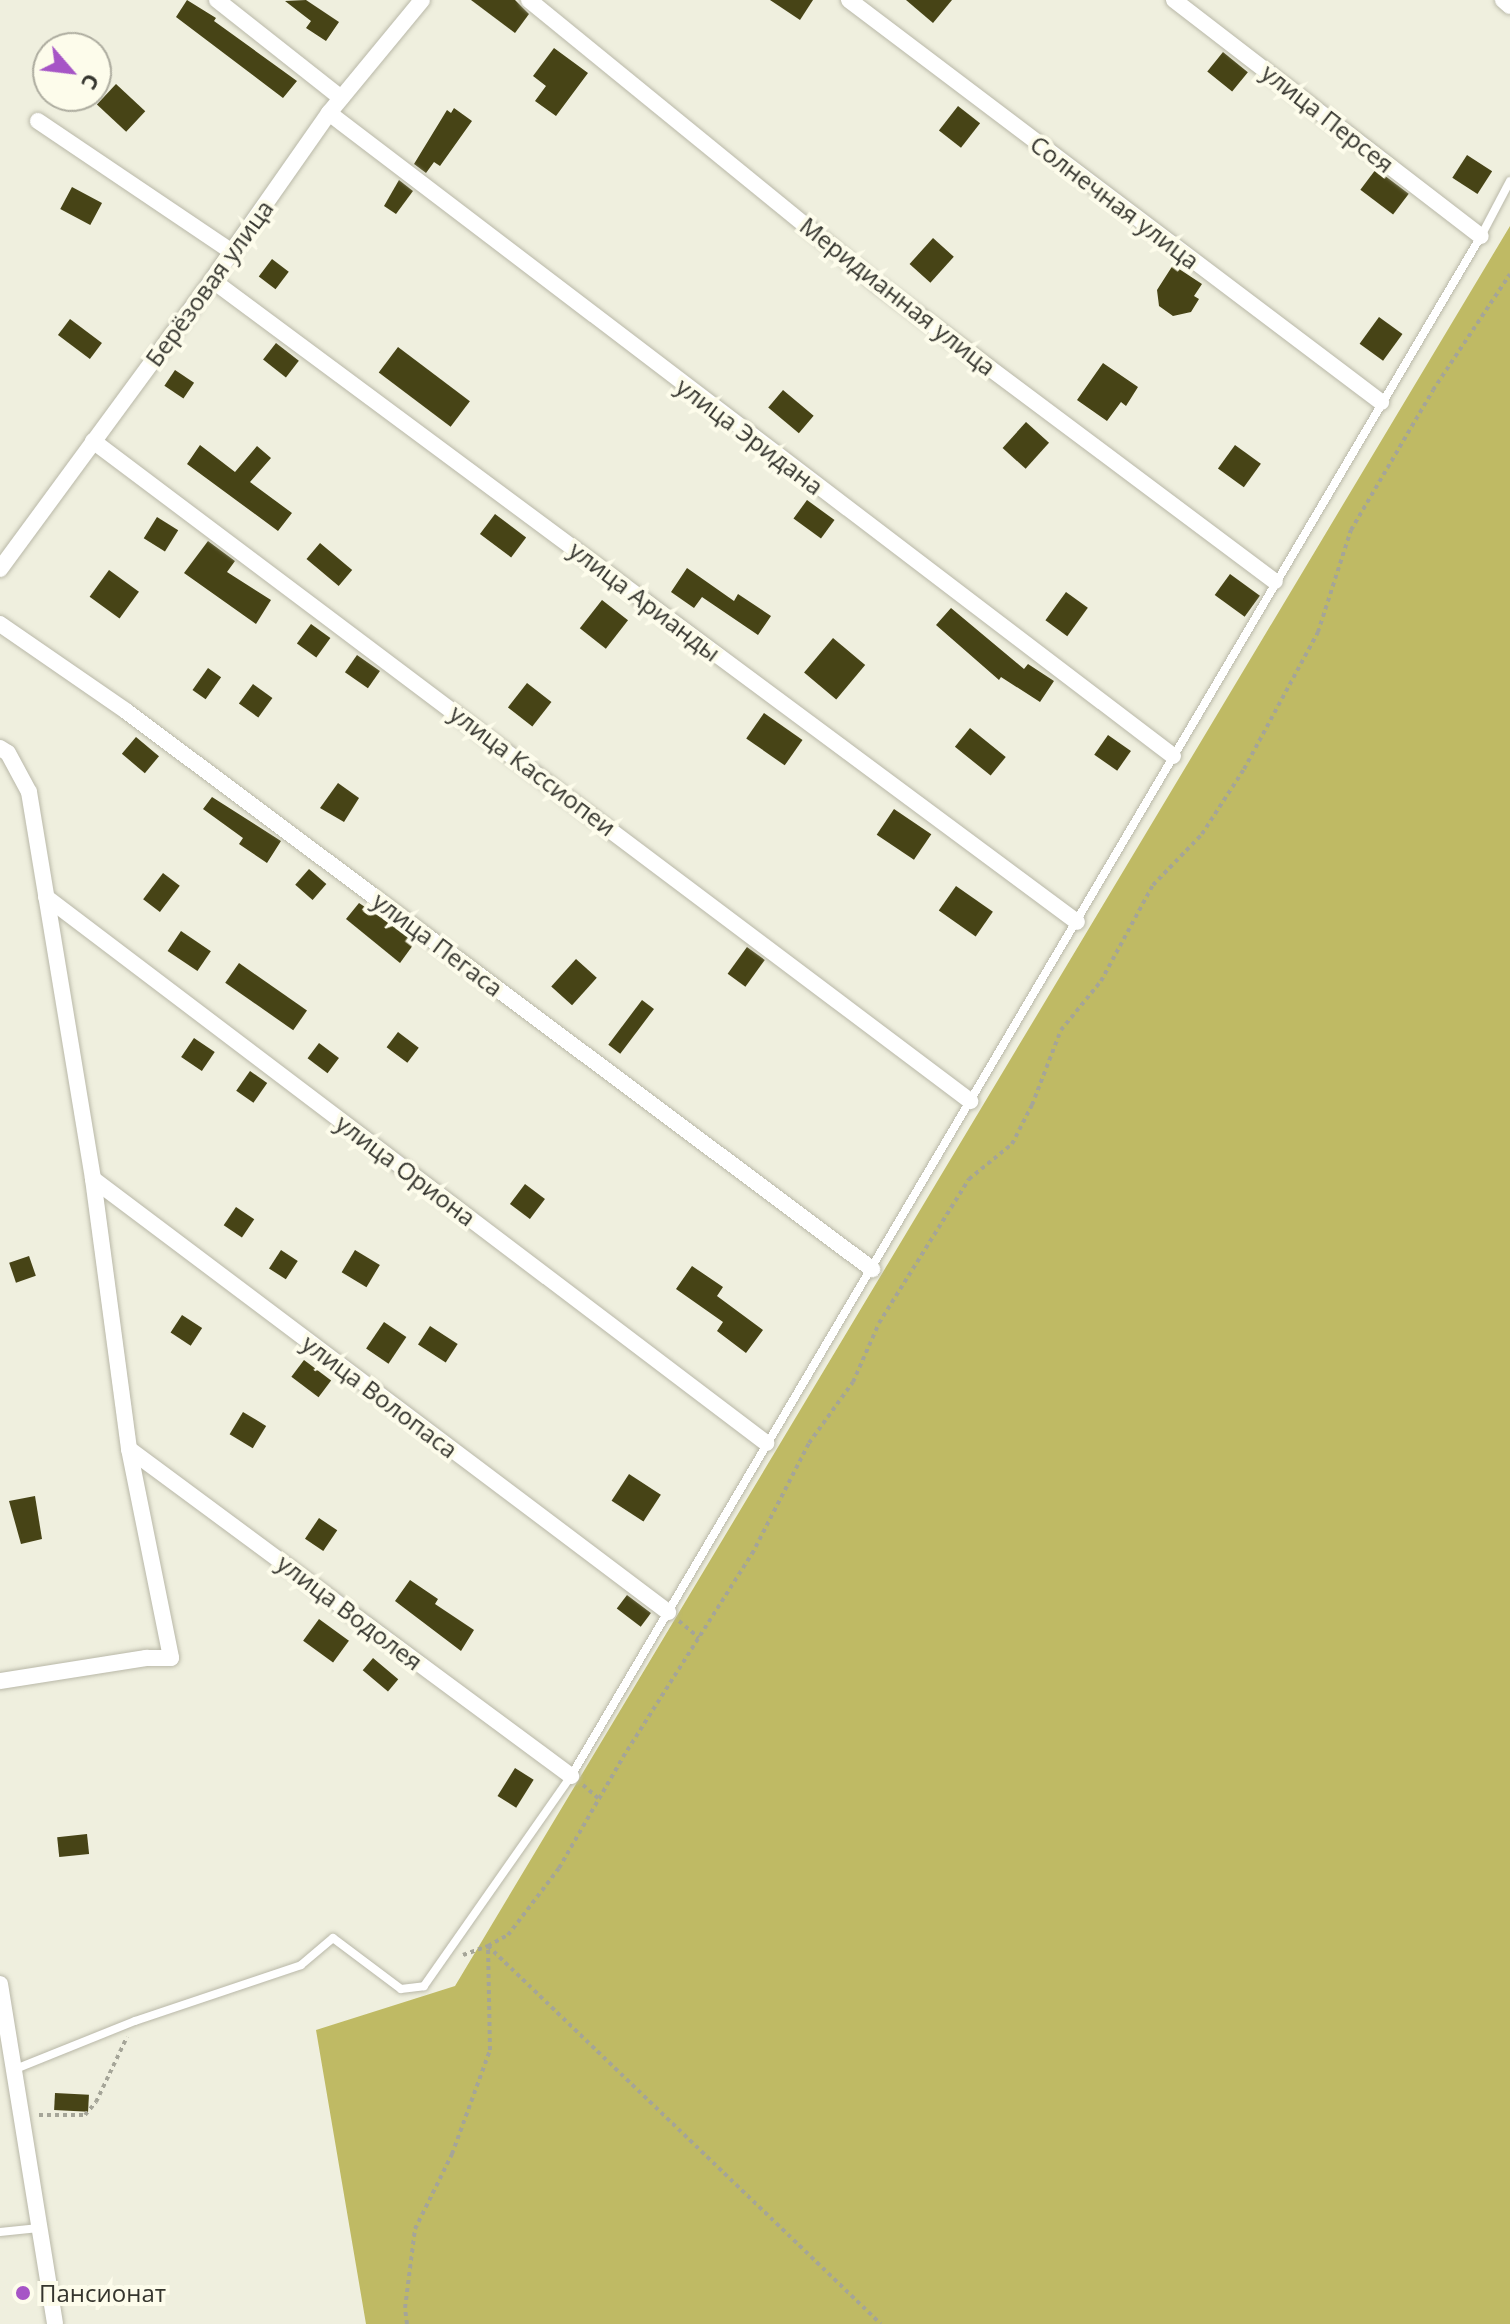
<!DOCTYPE html>
<html>
<head>
<meta charset="utf-8">
<style>
	body { margin:0 }
	#map { position:relative; width:1510px; height:2324px; overflow:hidden; background:#efefde; font-family:"Open Sans",sans-serif }
	div>[style] { position:absolute }
	[style*='--x'] { left:calc(var(--x)*1px); top:calc(var(--y)*1px); width:calc(var(--w)*1px); rotate:calc(var(--a)*1deg) }
	.forest>* { inset:0; background:#bfba64 }
	.building>* { inset:0; background:#474416; transform-origin:0 0 }
	.path>* { height:4px; margin-top:-2px; transform-origin:0; background:repeating-linear-gradient(90deg,#a5a598 0 4px,transparent 0 8px) }
	.roads { filter:drop-shadow(0 0 2px #b9b8a8) drop-shadow(0 0 2px #b9b8a8) }
	.service>* { height:8px; margin:-4px; padding:0 4px; transform-origin:4px; border-radius:4px; background:#fff }
	.minor>* { height:16px; margin:-8px; padding:0 8px; transform-origin:8px; border-radius:8px; background:#fff }
	.dots>* { width:22px; height:22px; translate:-50% -50%; box-sizing:border-box; border:4px solid #fdfceb; border-radius:50% }
	span { translate:-50% -50%; white-space:nowrap; text-align:center; line-height:1.15; -webkit-text-stroke:8px #fdfceb; paint-order:stroke }
	.street-label { font-size:24px; color:#35352e }
	.poi-label { font-size:24px; color:#35352e }
	.left { translate:0 -50%; text-align:left }
	.north { position:absolute; left:32px; top:32px; width:80px; height:80px; box-sizing:border-box; background:#fdfceb; border:2px solid #adac9f; border-radius:50%; rotate:118deg; font-size:22px; font-weight:700; line-height:32px; text-align:center; color:#35352e }
	.north::after { content:''; display:block; margin:auto; width:28px; height:36px; background:#a655c6; clip-path:polygon(50% 0,100% 100%,50% 72%,0 100%) }
</style>
</head>
<body>
<div id="map">
	<div class="forest">
		<i style="clip-path:polygon(1510px 226px,1510px 2324px,366px 2324px,316px 2030px,455px 1986px)"></i>
	</div>
	<div class="building">
		<i style="clip-path:polygon(187px 0,216px 18px,214px 21px,297px 81px,283px 98px,176px 17px)"></i>
		<i style="clip-path:polygon(306px 0,339px 22px,326px 41px,306px 28px,311px 21px,285px 1px)"></i>
		<i style="clip-path:polygon(471px 0,515px 0,529px 14px,515px 33px)"></i>
		<i style="clip-path:polygon(770px 0,813px 0,800px 20px)"></i>
		<i style="clip-path:polygon(906px 0,952px 0,933px 23px)"></i>
		<i style="clip-path:polygon(554px 48px,588px 73px,556px 116px,535px 101px,546px 86px,533px 76px)"></i>
		<i style="left:1223px;top:52px;width:32px;height:25px;rotate:39deg"></i>
		<i style="left:116px;top:84px;width:40px;height:28px;rotate:43deg"></i>
		<i style="left:958px;top:106px;width:28px;height:31px;rotate:38deg"></i>
		<i style="clip-path:polygon(454px 108px,472px 121px,440px 166px,434px 162px,426px 173px,414px 164px,447px 110px,451px 113px)"></i>
		<i style="left:1467px;top:155px;width:30px;height:27px;rotate:33deg"></i>
		<i style="left:1376px;top:169px;width:41px;height:26px;rotate:37deg"></i>
		<i style="clip-path:polygon(399px 180px,413px 191px,396px 214px,384px 206px)"></i>
		<i style="left:72px;top:187px;width:34px;height:25px;rotate:28deg"></i>
		<i style="left:933px;top:238px;width:28px;height:35px;rotate:42deg"></i>
		<i style="left:272px;top:259px;width:21px;height:22px;rotate:37deg"></i>
		<i style="clip-path:polygon(1173px 265px,1202px 284px,1194px 296px,1199px 299px,1191px 312px,1173px 316px,1159px 306px,1157px 290px)"></i>
		<i style="left:1379px;top:317px;width:29px;height:33px;rotate:36deg"></i>
		<i style="left:70px;top:319px;width:40px;height:20px;rotate:37deg"></i>
		<i style="left:276px;top:343px;width:29px;height:21px;rotate:38deg"></i>
		<i style="left:398px;top:347px;width:90px;height:32px;rotate:37deg"></i>
		<i style="clip-path:polygon(1103px 363px,1138px 387px,1126px 406px,1121px 402px,1107px 421px,1077px 400px)"></i>
		<i style="left:175px;top:370px;width:23px;height:19px;rotate:34deg"></i>
		<i style="left:783px;top:390px;width:40px;height:23px;rotate:40deg"></i>
		<i style="left:1026px;top:422px;width:31px;height:35px;rotate:42deg"></i>
		<i style="clip-path:polygon(200px 445px,235px 472px,257px 446px,271px 458px,250px 482px,292px 513px,278px 531px,187px 464px)"></i>
		<i style="left:1235px;top:445px;width:32px;height:29px;rotate:36deg"></i>
		<i style="left:807px;top:500px;width:34px;height:23px;rotate:36deg"></i>
		<i style="left:495px;top:514px;width:39px;height:25px;rotate:37deg"></i>
		<i style="left:157px;top:517px;width:25px;height:25px;rotate:32deg"></i>
		<i style="clip-path:polygon(208px 541px,235px 561px,227px 572px,271px 600px,256px 624px,184px 573px)"></i>
		<i style="left:320px;top:543px;width:42px;height:21px;rotate:40deg"></i>
		<i style="clip-path:polygon(687px 568px,734px 601px,738px 594px,771px 616px,758px 635px,702px 597px,694px 608px,671px 592px)"></i>
		<i style="left:109px;top:570px;width:37px;height:33px;rotate:36deg"></i>
		<i style="left:1230px;top:574px;width:37px;height:26px;rotate:36deg"></i>
		<i style="left:1066px;top:592px;width:27px;height:35px;rotate:36deg"></i>
		<i style="left:602px;top:600px;width:33px;height:36px;rotate:38deg"></i>
		<i style="clip-path:polygon(951px 608px,1024px 669px,1028px 664px,1054px 681px,1040px 702px,1001px 677px,999px 680px,936px 625px)"></i>
		<i style="left:311px;top:624px;width:24px;height:24px;rotate:36deg"></i>
		<i style="left:833px;top:638px;width:42px;height:45px;rotate:40deg"></i>
		<i style="left:357px;top:655px;width:28px;height:21px;rotate:35deg"></i>
		<i style="left:208px;top:668px;width:16px;height:27px;rotate:35deg"></i>
		<i style="left:527px;top:683px;width:31px;height:31px;rotate:38deg"></i>
		<i style="left:253px;top:684px;width:24px;height:24px;rotate:36deg"></i>
		<i style="left:764px;top:713px;width:47px;height:31px;rotate:35deg"></i>
		<i style="left:970px;top:728px;width:46px;height:24px;rotate:39deg"></i>
		<i style="left:1108px;top:735px;width:28px;height:24px;rotate:35deg"></i>
		<i style="left:136px;top:737px;width:30px;height:22px;rotate:40deg"></i>
		<i style="clip-path:polygon(338px 783px,359px 798px,344px 822px,320px 808px)"></i>
		<i style="clip-path:polygon(212px 797px,281px 841px,267px 863px,239px 844px,243px 838px,203px 809px)"></i>
		<i style="left:894px;top:809px;width:45px;height:31px;rotate:34deg"></i>
		<i style="left:309px;top:869px;width:23px;height:21px;rotate:41deg"></i>
		<i style="left:163px;top:873px;width:21px;height:33px;rotate:37deg"></i>
		<i style="left:956px;top:886px;width:45px;height:30px;rotate:35deg"></i>
		<i style="clip-path:polygon(359px 903px,416px 941px,400px 963px,346px 919px)"></i>
		<i style="left:181px;top:931px;width:36px;height:24px;rotate:34deg"></i>
		<i style="left:747px;top:947px;width:22px;height:33px;rotate:36deg"></i>
		<i style="left:576px;top:959px;width:28px;height:37px;rotate:42deg"></i>
		<i style="left:239px;top:963px;width:83px;height:24px;rotate:35deg"></i>
		<i style="left:642px;top:1000px;width:15px;height:56px;rotate:37deg"></i>
		<i style="left:398px;top:1032px;width:26px;height:19px;rotate:37deg"></i>
		<i style="left:194px;top:1038px;width:25px;height:23px;rotate:34deg"></i>
		<i style="left:319px;top:1043px;width:25px;height:19px;rotate:37deg"></i>
		<i style="left:250px;top:1071px;width:21px;height:24px;rotate:35deg"></i>
		<i style="left:525px;top:1184px;width:25px;height:25px;rotate:37deg"></i>
		<i style="left:236px;top:1207px;width:22px;height:22px;rotate:34deg"></i>
		<i style="left:281px;top:1250px;width:20px;height:22px;rotate:33deg"></i>
		<i style="left:355px;top:1250px;width:29px;height:26px;rotate:31deg"></i>
		<i style="left:29px;top:1256px;width:21px;height:21px;rotate:71deg"></i>
		<i style="clip-path:polygon(692px 1266px,723px 1287px,717px 1296px,763px 1330px,746px 1353px,717px 1331px,723px 1322px,676px 1289px)"></i>
		<i style="left:182px;top:1315px;width:24px;height:21px;rotate:33deg"></i>
		<i style="left:384px;top:1322px;width:27px;height:32px;rotate:34deg"></i>
		<i style="left:430px;top:1326px;width:33px;height:22px;rotate:33deg"></i>
		<i style="left:304px;top:1360px;width:34px;height:21px;rotate:37deg"></i>
		<i style="left:243px;top:1412px;width:27px;height:26px;rotate:31deg"></i>
		<i style="left:629px;top:1474px;width:38px;height:32px;rotate:33deg"></i>
		<i style="clip-path:polygon(35px 1496px,42px 1539px,21px 1544px,9px 1501px)"></i>
		<i style="left:319px;top:1518px;width:22px;height:25px;rotate:34deg"></i>
		<i style="clip-path:polygon(410px 1580px,438px 1599px,435px 1604px,474px 1630px,461px 1651px,395px 1601px)"></i>
		<i style="left:627px;top:1595px;width:30px;height:17px;rotate:37deg"></i>
		<i style="left:319px;top:1619px;width:37px;height:27px;rotate:36deg"></i>
		<i style="left:373px;top:1658px;width:33px;height:16px;rotate:40deg"></i>
		<i style="left:515px;top:1768px;width:22px;height:33px;rotate:32deg"></i>
		<i style="left:87px;top:1834px;width:20px;height:30px;rotate:84deg"></i>
		<i style="left:55px;top:2093px;width:34px;height:17px;rotate:3deg"></i>
	</div>
	<div class="path">
		<i style="--x:679;--y:1621;--w:26;--a:40"></i>
		<i style="--x:583;--y:1785;--w:21;--a:41"></i>
		<i style="--x:463;--y:1955;--w:27;--a:-20"></i>
		<i style="--x:488;--y:1946;--w:545;--a:43.89"></i>
		<i style="--x:39;--y:2115;--w:46;--a:0"></i>
		<i style="--x:85;--y:2115;--w:17;--a:-50"></i>
		<i style="--x:96;--y:2102;--w:72;--a:-64.5"></i>
		<i style="--x:407;--y:2324;--w:16;--a:-97"></i>
		<i style="--x:405;--y:2308;--w:80;--a:-82.8"></i>
		<i style="--x:415;--y:2229;--w:84;--a:-63.7"></i>
		<i style="--x:452;--y:2154;--w:111;--a:-69.9"></i>
		<i style="--x:490;--y:2050;--w:104;--a:-91.1"></i>
		<i style="--x:488;--y:1946;--w:23;--a:-29"></i>
		<i style="--x:508;--y:1935;--w:84;--a:-52.7"></i>
		<i style="--x:559;--y:1868;--w:128;--a:-60"></i>
		<i style="--x:623;--y:1757;--w:241;--a:-57.6"></i>
		<i style="--x:752;--y:1554;--w:125;--a:-62.8"></i>
		<i style="--x:809;--y:1443;--w:75;--a:-54.2"></i>
		<i style="--x:853;--y:1382;--w:64;--a:-66.2"></i>
		<i style="--x:879;--y:1323;--w:170;--a:-58"></i>
		<i style="--x:969;--y:1179;--w:55;--a:-39.1"></i>
		<i style="--x:1012;--y:1144;--w:44;--a:-62.9"></i>
		<i style="--x:1032;--y:1105;--w:80;--a:-68.9"></i>
		<i style="--x:1061;--y:1030;--w:63;--a:-50.8"></i>
		<i style="--x:1101;--y:981;--w:109;--a:-61.6"></i>
		<i style="--x:1153;--y:885;--w:71;--a:-46.1"></i>
		<i style="--x:1202;--y:834;--w:77;--a:-57.1"></i>
		<i style="--x:1244;--y:769;--w:156;--a:-61.6"></i>
		<i style="--x:1318;--y:632;--w:107;--a:-72.1"></i>
		<i style="--x:1351;--y:530;--w:162;--a:-59.6"></i>
		<i style="--x:1433;--y:390;--w:139;--a:-56.4"></i>
	</div>
	<div class="roads">
		<div class="service">
			<i style="--x:13;--y:2070;--w:131;--a:-21.9"></i>
			<i style="--x:135;--y:2021;--w:175;--a:-18.6"></i>
			<i style="--x:301;--y:1965;--w:42;--a:-40.2"></i>
			<i style="--x:333;--y:1938;--w:85;--a:36.9"></i>
			<i style="--x:401;--y:1989;--w:23;--a:-7"></i>
			<i style="--x:424;--y:1986;--w:256;--a:-55"></i>
			<i style="--x:571;--y:1776;--w:1789;--a:-59.42"></i>
			<i style="--x:1481;--y:236;--w:62;--a:-62.2"></i>
			<i style="--x:0;--y:2232;--w:39;--a:-6"></i>
		</div>
		<div class="minor">
			<i style="--x:217;--y:0;--w:158;--a:38.3"></i>
			<i style="--x:529;--y:0;--w:453;--a:39.2"></i>
			<i style="--x:880;--y:286;--w:493;--a:36.8"></i>
			<i style="--x:849;--y:0;--w:667;--a:37.08"></i>
			<i style="--x:1174;--y:0;--w:387;--a:37.6"></i>
			<i style="--x:1503;--y:0;--w:9;--a:41"></i>
			<i style="--x:329;--y:113;--w:1061;--a:37.3"></i>
			<i style="--x:38;--y:121;--w:234;--a:34"></i>
			<i style="--x:212;--y:280;--w:1077;--a:36.58"></i>
			<i style="--x:93;--y:441;--w:1098;--a:36.96"></i>
			<i style="--x:0;--y:569;--w:358;--a:-53.7"></i>
			<i style="--x:212;--y:280;--w:204;--a:-55"></i>
			<i style="--x:329;--y:113;--w:146;--a:-50.5"></i>
			<i style="--x:0;--y:624;--w:153;--a:34.6"></i>
			<i style="--x:126;--y:711;--w:932;--a:36.8"></i>
			<i style="--x:0;--y:748;--w:9;--a:32"></i>
			<i style="--x:8;--y:753;--w:44;--a:61.7"></i>
			<i style="--x:29;--y:792;--w:392;--a:80.6"></i>
			<i style="--x:93;--y:1179;--w:272;--a:82.4"></i>
			<i style="--x:129;--y:1449;--w:213;--a:78.6"></i>
			<i style="--x:171;--y:1658;--w:25;--a:180"></i>
			<i style="--x:146;--y:1658;--w:148;--a:171"></i>
			<i style="--x:46;--y:897;--w:904;--a:37.17"></i>
			<i style="--x:93;--y:1179;--w:720;--a:36.98"></i>
			<i style="--x:129;--y:1449;--w:550;--a:36.49"></i>
			<i style="--x:0;--y:1984;--w:344;--a:80.8"></i>
		</div>
	</div>
	<div class="dots">
		<i style="left:23px;top:2293px;background:#a655c6"></i>
	</div>
	<div class="street-label">
		<span style="left:1328px;top:118px;rotate:38deg">улица Персея</span>
		<span style="left:1115px;top:202px;rotate:37deg">Солнечная улица</span>
		<span style="left:209px;top:283px;rotate:-54deg">Берёзовая улица</span>
		<span style="left:898px;top:296px;rotate:38deg">Меридианная улица</span>
		<span style="left:750px;top:436px;rotate:37deg">улица Эридана</span>
		<span style="left:645px;top:601px;rotate:37deg">улица Арианды</span>
		<span style="left:533px;top:770px;rotate:37deg">улица Кассиопеи</span>
		<span style="left:438px;top:944px;rotate:37deg">улица Пегаса</span>
		<span style="left:406px;top:1170px;rotate:37deg">улица Ориона</span>
		<span style="left:380px;top:1396px;rotate:37deg">улица Волопаса</span>
		<span style="left:350px;top:1612px;rotate:37deg">улица Водолея</span>
	</div>
	<div class="poi-label">
		<span class="left" style="left:39px;top:2293px">Пансионат</span>
	</div>
	<div class="north">С</div>
</div>
</body>
</html>
